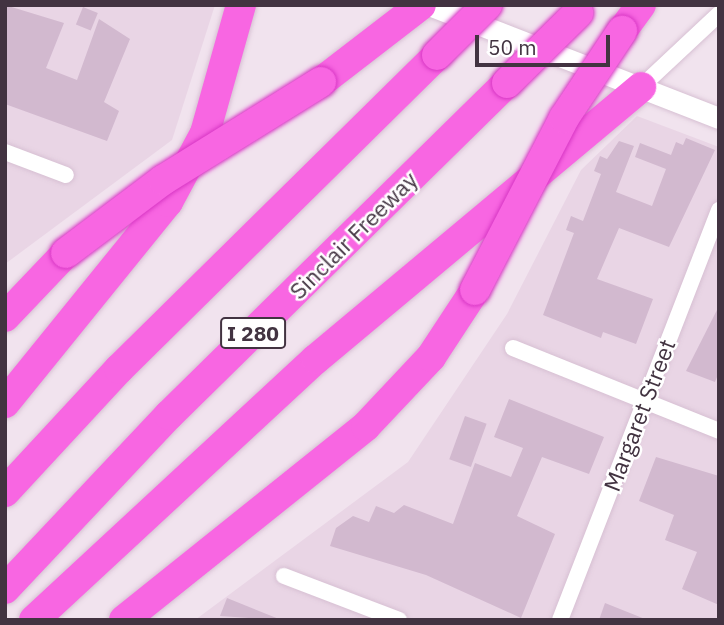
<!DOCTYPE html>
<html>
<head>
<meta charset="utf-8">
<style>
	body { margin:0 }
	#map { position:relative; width:724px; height:625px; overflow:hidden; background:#f1e3ee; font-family:"IBM Plex Sans",sans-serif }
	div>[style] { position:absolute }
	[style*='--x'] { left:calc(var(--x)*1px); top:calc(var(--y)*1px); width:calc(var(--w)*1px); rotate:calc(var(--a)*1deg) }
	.residential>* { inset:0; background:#e9d5e5 }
	.building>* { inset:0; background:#d2b9cf; transform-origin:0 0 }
	.roads { filter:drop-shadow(0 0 2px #d7c0d3) drop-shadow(0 0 2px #d7c0d3) }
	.minor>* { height:16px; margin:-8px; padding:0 8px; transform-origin:8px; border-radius:8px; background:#fff }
	.tertiary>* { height:21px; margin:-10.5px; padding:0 10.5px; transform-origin:10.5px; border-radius:10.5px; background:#fff }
	.motorway>* { height:30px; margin:-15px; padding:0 15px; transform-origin:15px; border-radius:15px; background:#f866e2 }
	.bridges { filter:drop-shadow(0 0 2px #d737c4) drop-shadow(0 0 2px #d737c4) }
	.motorway-bridge>* { height:30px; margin:-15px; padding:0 15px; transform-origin:15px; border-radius:15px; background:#f866e2 }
	span { translate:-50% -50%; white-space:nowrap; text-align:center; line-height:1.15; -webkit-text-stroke:5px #fff; paint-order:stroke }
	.shield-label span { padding:2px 5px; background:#fff; border:2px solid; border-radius:5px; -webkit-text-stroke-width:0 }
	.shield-label { font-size:21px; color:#423341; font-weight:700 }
	.street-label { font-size:23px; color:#423341 }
	.frame { position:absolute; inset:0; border:7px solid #423341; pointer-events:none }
	.scale { position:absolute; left:475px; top:35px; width:135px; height:32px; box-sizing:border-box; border:4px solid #423341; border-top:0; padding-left:9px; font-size:21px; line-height:24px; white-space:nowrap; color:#423341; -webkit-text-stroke:5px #fff; paint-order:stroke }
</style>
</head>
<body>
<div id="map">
	<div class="residential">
		<i style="clip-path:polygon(5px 5px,215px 5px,172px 140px,5px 264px)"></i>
		<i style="clip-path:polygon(637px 116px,719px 147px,719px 620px,195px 620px,408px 462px,507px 314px,581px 170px)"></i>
	</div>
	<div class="building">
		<i style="clip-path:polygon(5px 5px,64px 23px,46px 68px,77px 80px,99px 19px,130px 39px,104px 102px,119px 111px,107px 141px,5px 104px)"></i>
		<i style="left:83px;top:7px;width:16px;height:19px;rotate:22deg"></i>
		<i style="clip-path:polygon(686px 138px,715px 150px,669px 247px,619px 228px,597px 279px,653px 299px,636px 344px,603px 332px,601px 338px,543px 315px,574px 233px,566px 230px,571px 216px,583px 221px,601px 174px,594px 171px,600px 156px,607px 159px,619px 141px,634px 146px,616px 192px,652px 206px,666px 169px,635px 157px,640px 143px,671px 155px,676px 142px,683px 145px)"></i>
		<i style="clip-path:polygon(718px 308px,719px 372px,715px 382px,686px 371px)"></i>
		<i style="clip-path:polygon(509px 399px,604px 437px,589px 474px,542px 457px,517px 516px,555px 534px,521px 618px,426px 575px,330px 546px,336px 528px,353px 516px,369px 522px,376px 506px,394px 513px,404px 505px,453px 524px,475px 463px,511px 477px,523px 448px,494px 437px)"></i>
		<i style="left:465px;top:416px;width:23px;height:46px;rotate:20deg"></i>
		<i style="clip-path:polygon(656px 457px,719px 476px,719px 605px,682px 589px,697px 552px,665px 540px,674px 515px,639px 501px)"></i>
		<i style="clip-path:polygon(227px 598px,279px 619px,279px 620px,220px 616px)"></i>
		<i style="clip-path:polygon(605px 603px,645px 619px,645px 620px,599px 620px)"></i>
	</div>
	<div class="roads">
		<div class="minor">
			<i style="--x:641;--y:87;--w:107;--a:-43.1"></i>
			<i style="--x:5;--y:152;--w:65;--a:20.7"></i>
			<i style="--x:513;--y:348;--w:222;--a:21.9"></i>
			<i style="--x:284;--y:576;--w:123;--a:20.9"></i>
			<i style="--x:560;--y:620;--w:440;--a:-68.8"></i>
		</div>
		<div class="tertiary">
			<i style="--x:429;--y:5;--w:311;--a:21.3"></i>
		</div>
		<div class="motorway">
			<i style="--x:622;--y:31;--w:32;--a:-54"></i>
			<i style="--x:321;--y:82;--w:126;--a:-37.6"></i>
			<i style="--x:5;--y:317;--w:88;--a:-46.4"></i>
			<i style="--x:5;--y:403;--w:259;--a:-51"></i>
			<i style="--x:168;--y:202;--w:78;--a:-61.8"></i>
			<i style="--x:205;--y:133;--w:133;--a:-74.3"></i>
			<i style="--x:5;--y:492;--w:168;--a:-47.2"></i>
			<i style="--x:119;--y:369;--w:447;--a:-44.6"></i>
			<i style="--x:5;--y:589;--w:239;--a:-46.7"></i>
			<i style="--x:169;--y:415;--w:474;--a:-44.5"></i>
			<i style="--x:34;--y:620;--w:384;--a:-42.8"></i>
			<i style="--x:316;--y:359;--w:424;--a:-39.9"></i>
			<i style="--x:124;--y:620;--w:310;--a:-38.7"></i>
			<i style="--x:366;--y:426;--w:95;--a:-46.7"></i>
			<i style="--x:431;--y:357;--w:80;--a:-56.7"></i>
		</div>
	</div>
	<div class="bridges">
		<div class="motorway-bridge">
			<i style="--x:437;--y:55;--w:71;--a:-45"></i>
			<i style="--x:507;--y:83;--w:100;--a:-44.6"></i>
			<i style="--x:66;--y:253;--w:121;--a:-37"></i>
			<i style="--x:163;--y:180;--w:186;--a:-31.8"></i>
			<i style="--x:475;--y:290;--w:194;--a:-62.6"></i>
			<i style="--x:564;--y:118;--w:105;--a:-56.3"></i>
		</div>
	</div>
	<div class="shield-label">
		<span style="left:253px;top:333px">I 280</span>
	</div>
	<div class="street-label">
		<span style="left:353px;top:235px;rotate:-45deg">Sinclair Freeway</span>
		<span style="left:639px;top:415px;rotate:-69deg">Margaret Street</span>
	</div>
	<div class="frame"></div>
	<div class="scale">50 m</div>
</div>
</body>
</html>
